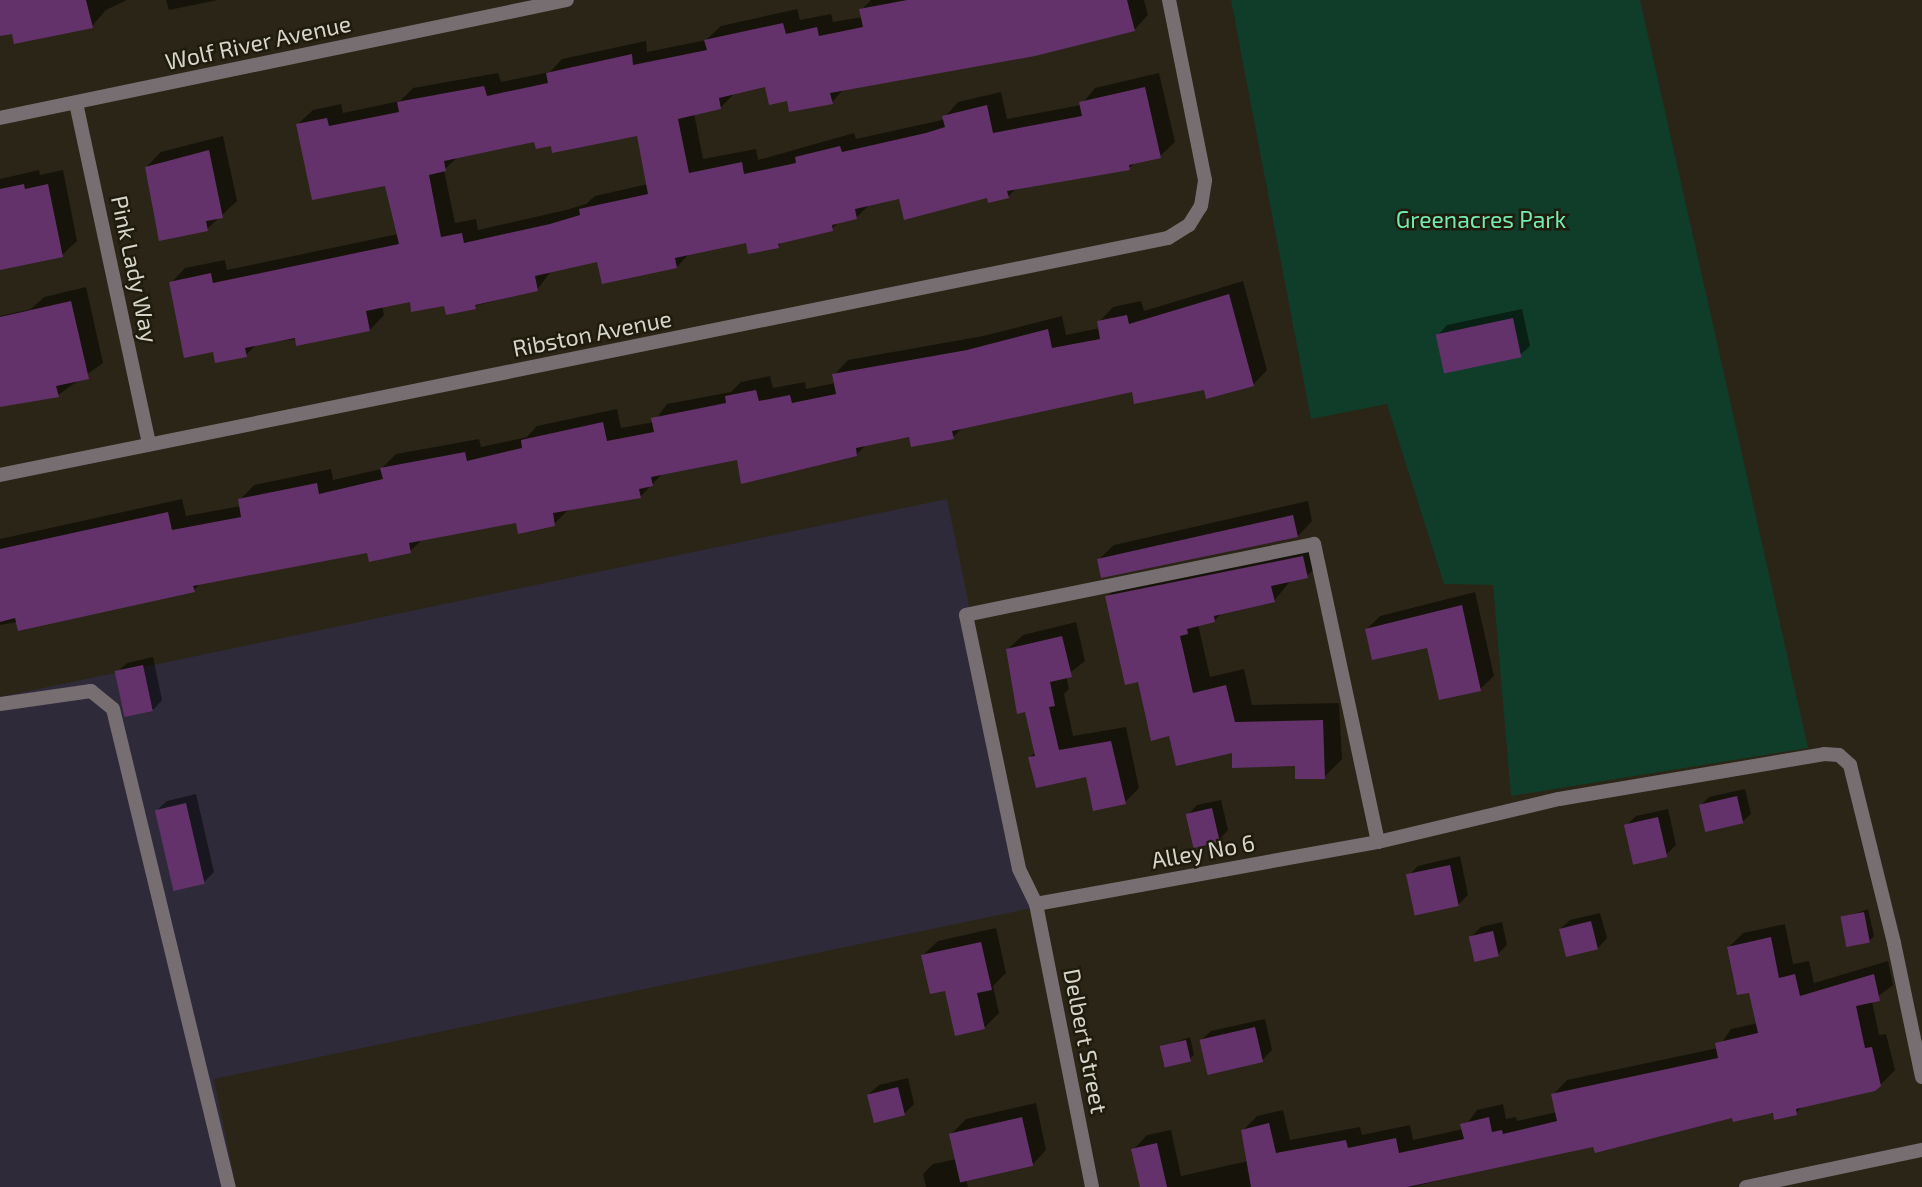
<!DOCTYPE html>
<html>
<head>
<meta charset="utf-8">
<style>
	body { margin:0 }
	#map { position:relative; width:1922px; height:1187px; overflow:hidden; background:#2a2516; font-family:"Exo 2",sans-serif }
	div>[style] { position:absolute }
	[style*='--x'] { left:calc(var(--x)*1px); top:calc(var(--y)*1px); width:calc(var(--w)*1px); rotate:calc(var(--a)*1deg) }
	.industrial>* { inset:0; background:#2e2a3a }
	.green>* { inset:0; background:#0f3d29 }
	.shadow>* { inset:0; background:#0007 }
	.building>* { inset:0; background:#64326a; transform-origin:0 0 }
	.service>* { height:14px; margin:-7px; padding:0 7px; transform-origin:7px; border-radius:7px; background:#776e72 }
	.minor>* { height:14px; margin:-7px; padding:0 7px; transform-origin:7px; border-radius:7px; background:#776e72 }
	span { translate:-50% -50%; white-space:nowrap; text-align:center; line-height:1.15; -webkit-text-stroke:5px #201c0d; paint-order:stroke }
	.street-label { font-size:23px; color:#d7d5cb }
	.park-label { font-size:23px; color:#72ebb2 }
</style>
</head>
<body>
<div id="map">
	<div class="industrial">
		<i style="clip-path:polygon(947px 499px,1032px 908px,214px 1079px,236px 1187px,0 1187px,0 697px)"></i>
	</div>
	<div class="green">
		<i style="clip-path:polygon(1231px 0,1640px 0,1808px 748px,1511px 796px,1493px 585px,1444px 584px,1387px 404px,1311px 419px)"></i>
	</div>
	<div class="shadow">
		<i style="clip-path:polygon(0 0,127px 0,106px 10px,92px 26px,0 34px)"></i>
		<i style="clip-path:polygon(166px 0,218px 0,169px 10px)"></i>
		<i style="clip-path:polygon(evenodd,871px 0,1144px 0,1148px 15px,1134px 30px,845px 88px,832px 102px,789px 99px,766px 85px,736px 92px,721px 107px,694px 113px,703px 159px,756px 149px,758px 160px,854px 133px,856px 139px,942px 120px,958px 102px,1001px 92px,1007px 119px,1081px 105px,1095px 88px,1159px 73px,1175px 142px,1160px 156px,1136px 162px,1129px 168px,1017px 187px,1008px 197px,901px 197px,870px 204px,857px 217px,840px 221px,832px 229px,784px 240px,778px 246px,747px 241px,690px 253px,677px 267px,598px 260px,551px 271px,537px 290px,447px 313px,446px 304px,411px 300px,382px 306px,384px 315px,370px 330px,257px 344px,246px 355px,214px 350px,171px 283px,185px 268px,225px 260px,227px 270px,398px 234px,387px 184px,298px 124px,313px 110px,341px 104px,343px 113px,400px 101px,413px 88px,498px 73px,501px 82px,550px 72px,562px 59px,646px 41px,647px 52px,706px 40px,721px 26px,797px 9px,800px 20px,831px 14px,833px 22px,862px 17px,861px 10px,871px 0,639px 134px,648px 184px,595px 196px,586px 204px,566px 210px,478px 230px,476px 219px,455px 223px,444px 170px,459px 156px,536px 140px,552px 144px,639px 134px)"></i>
		<i style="clip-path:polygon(223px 136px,237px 201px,207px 229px,146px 167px,161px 152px)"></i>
		<i style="clip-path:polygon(39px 170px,40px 175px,63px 170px,77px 241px,62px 255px,0 268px,0 179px)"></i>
		<i style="clip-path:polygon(1243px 281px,1267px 370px,1253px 385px,1133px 390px,963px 427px,953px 437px,911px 435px,867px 444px,856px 455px,738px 458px,664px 472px,640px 497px,569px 509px,554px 524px,517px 521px,423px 539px,410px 551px,368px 551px,201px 583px,194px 590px,0 625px,0 539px,182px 499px,186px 516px,241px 506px,240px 500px,254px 485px,331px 469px,333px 480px,381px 469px,396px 454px,479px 439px,481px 447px,527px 437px,537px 426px,617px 409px,621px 428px,654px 422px,667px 404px,731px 392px,741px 382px,770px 376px,773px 388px,805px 382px,806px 389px,835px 383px,834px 375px,848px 360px,983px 336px,1062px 316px,1066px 335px,1100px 328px,1099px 322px,1113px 307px,1141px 301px,1144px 311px)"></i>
		<i style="clip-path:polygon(86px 287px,103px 363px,58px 395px,0 406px,0 316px,31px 309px,44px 297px)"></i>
		<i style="clip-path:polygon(1522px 309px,1530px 346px,1520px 355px,1438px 335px,1447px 325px)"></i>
		<i style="clip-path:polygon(1308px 501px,1312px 521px,1298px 536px,1099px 559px,1114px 545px)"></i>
		<i style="clip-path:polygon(1320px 540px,1325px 559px,1307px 576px,1291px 580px,1274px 601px,1222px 613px,1214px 621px,1198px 624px,1210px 677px,1244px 669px,1252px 705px,1339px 703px,1342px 759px,1324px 777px,1296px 764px,1170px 734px,1139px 680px,1107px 597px,1125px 580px)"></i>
		<i style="clip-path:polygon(1475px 592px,1494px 676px,1480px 689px,1429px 646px,1366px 630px,1380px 616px)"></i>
		<i style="clip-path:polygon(1076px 622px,1085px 661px,1066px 676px,1069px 689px,1064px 694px,1073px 736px,1126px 727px,1139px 788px,1125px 802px,1087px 775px,1030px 757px,1036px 752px,1008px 649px,1023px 635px)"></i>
		<i style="clip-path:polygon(153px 657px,162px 700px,153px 710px,117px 672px,127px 663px)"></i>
		<i style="clip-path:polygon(1745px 789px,1751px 814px,1742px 822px,1701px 805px,1709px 797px)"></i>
		<i style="clip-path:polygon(196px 794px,214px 872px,204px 882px,157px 810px,167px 801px)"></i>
		<i style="clip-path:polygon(1221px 800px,1228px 830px,1219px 840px,1188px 815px,1197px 805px)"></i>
		<i style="clip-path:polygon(1668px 809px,1676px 845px,1666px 855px,1626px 826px,1636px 816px)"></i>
		<i style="clip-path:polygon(1460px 856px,1468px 895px,1458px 905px,1408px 876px,1418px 866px)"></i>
		<i style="clip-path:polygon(1868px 909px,1874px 936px,1869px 941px,1843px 918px)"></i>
		<i style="clip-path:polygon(1600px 913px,1607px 938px,1598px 948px,1560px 929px,1570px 920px)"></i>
		<i style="clip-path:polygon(1502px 922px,1507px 945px,1498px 954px,1471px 937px,1481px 927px)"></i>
		<i style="clip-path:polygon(1785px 924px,1793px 964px,1809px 961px,1814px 983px,1888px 961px,1893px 985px,1872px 1001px,1879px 1035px,1886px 1034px,1895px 1070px,1880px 1085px,1804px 1105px,1796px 1113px,1733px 1115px,1526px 1158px,1413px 1187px,1141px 1187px,1133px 1150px,1147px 1135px,1171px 1130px,1181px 1176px,1248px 1161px,1243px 1130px,1257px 1116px,1283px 1110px,1290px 1140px,1360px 1127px,1362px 1135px,1410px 1125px,1413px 1140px,1463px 1129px,1477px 1110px,1503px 1104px,1506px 1119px,1516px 1117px,1517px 1121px,1557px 1112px,1553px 1095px,1567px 1080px,1718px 1048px,1731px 1029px,1758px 1023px,1750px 991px,1729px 947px,1743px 933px)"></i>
		<i style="clip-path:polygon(996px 928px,1006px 973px,993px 986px,999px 1013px,984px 1028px,946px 989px,923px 955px,938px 941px)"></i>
		<i style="clip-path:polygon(1265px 1019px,1272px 1050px,1262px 1060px,1201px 1040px,1211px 1031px)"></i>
		<i style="clip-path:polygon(1190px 1037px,1194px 1055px,1190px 1059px,1162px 1047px)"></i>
		<i style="clip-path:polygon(908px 1078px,914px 1104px,904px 1114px,869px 1094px,879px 1085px)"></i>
		<i style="clip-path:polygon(1036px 1103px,1046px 1150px,1032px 1165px,966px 1179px,968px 1187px,926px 1187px,923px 1174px,933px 1164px,957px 1159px,951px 1134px,966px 1119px)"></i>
	</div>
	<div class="building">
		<i style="clip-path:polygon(0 0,86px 0,93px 28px,14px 44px,12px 34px,0 36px)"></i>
		<i style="clip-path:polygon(evenodd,907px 0,1127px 0,1135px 31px,1035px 56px,830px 93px,833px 104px,789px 112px,787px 101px,769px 105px,765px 87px,719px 98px,721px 109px,678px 119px,689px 173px,742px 162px,744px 174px,796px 163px,795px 157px,840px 146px,842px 152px,926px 133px,945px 127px,942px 116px,987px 105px,993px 133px,1082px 116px,1079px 102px,1145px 87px,1161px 158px,1129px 165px,1130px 170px,1007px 191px,1009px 198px,988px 203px,987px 198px,904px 220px,899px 199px,855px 209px,857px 219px,832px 225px,833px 231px,778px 244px,779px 248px,748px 254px,746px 243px,675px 258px,677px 268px,602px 284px,597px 262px,535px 276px,538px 291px,475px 305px,476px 309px,446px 315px,444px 306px,411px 312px,410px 302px,366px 311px,370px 331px,296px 346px,295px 338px,245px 348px,247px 357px,215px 363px,213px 352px,184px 358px,169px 282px,211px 273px,213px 283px,399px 244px,385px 186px,312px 200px,296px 124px,327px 118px,329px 126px,399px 112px,397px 102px,484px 86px,487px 96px,548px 83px,546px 73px,632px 54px,633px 65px,707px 50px,704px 40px,783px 23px,786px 34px,817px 27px,819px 36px,863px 27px,859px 9px,907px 0,637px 136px,648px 194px,579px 209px,580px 215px,550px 224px,464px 243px,462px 233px,441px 237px,429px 175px,446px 171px,444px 161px,534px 142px,536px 149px,551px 146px,552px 153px,637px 136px)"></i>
		<i style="clip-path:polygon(209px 150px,223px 218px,206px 221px,208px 231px,159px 241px,145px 167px)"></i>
		<i style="clip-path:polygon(24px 184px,25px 189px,48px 184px,63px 257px,0 270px,0 189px)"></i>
		<i style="clip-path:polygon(1229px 294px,1254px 386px,1206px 399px,1204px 390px,1134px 404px,1132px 392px,952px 431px,954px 439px,911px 447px,909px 437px,856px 448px,857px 456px,741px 484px,737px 460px,651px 477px,653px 486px,639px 489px,641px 498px,553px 513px,555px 526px,518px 534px,516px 523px,409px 543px,411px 553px,369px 562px,367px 553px,193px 586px,195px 592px,18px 631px,15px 618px,0 622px,0 549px,168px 512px,172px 530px,241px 517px,238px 499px,317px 483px,319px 494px,383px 479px,380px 468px,465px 452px,467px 461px,522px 448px,521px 440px,603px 422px,607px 441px,654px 432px,651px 418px,726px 403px,725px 396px,756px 390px,759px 401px,790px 395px,792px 403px,836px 394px,832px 374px,967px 350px,1048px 329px,1052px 348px,1100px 339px,1097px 321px,1127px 315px,1129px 324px)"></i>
		<i style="clip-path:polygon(71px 301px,89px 379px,56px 386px,59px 397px,0 407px,0 317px)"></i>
		<i style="left:1513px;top:318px;width:40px;height:79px;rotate:78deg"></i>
		<i style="clip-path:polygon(1293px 515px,1298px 537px,1101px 578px,1097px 559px)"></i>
		<i style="clip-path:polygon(1303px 556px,1308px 578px,1271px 586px,1275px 602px,1214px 616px,1215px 622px,1187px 629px,1188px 634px,1180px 636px,1193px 693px,1226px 685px,1235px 722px,1323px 720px,1325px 779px,1295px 779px,1295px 766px,1232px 768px,1232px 753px,1176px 766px,1169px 736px,1151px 741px,1138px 682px,1125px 685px,1105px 596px)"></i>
		<i style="clip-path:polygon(1462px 605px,1481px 691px,1439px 700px,1427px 648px,1372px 660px,1365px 629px)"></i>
		<i style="clip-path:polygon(1062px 636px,1072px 677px,1050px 682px,1055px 706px,1049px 707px,1059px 750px,1111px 741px,1126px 804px,1093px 811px,1086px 777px,1036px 788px,1028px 757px,1035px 756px,1025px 712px,1017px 714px,1006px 649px)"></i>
		<i style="left:143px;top:665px;width:47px;height:29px;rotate:78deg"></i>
		<i style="left:1737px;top:796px;width:28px;height:39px;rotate:77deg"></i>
		<i style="left:186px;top:803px;width:83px;height:32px;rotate:77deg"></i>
		<i style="left:1212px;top:808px;width:35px;height:27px;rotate:77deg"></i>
		<i style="left:1658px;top:817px;width:41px;height:35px;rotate:77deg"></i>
		<i style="left:1450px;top:865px;width:42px;height:45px;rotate:78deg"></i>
		<i style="left:1864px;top:912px;width:31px;height:24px;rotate:79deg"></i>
		<i style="left:1591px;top:921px;width:29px;height:33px;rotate:76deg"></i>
		<i style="left:1493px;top:931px;width:26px;height:25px;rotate:77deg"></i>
		<i style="clip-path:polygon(1771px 937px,1779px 978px,1795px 974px,1800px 996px,1874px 974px,1880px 1001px,1856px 1006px,1865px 1048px,1872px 1047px,1881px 1086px,1875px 1091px,1796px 1109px,1797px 1115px,1774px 1120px,1773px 1113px,1733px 1122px,1732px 1118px,1595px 1153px,1593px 1147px,1407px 1187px,1251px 1187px,1241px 1130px,1269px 1123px,1276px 1153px,1346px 1140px,1348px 1148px,1396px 1138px,1399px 1153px,1464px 1139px,1460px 1124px,1489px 1117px,1492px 1132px,1502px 1130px,1503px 1134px,1557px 1121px,1551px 1094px,1718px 1058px,1715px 1043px,1758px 1033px,1749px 993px,1737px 995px,1727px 947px)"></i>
		<i style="clip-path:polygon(981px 942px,992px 990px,977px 993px,985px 1029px,955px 1036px,945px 991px,930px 994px,921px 955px)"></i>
		<i style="left:1255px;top:1027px;width:36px;height:57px;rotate:77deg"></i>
		<i style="left:1186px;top:1040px;width:22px;height:27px;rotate:77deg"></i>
		<i style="left:898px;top:1087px;width:29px;height:32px;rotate:76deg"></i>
		<i style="left:1022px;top:1117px;width:50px;height:75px;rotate:77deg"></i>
		<i style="clip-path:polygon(1157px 1143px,1167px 1187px,1140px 1187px,1131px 1149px)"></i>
	</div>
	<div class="service">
		<i style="--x:0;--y:704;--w:92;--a:-8.1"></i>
		<i style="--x:91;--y:691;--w:28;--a:39"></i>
		<i style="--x:113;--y:709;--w:492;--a:76.4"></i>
		<i style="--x:1378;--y:842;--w:305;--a:-102.1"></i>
		<i style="--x:1314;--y:544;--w:355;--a:168.5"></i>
		<i style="--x:966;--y:615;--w:259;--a:78.2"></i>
		<i style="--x:1019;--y:869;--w:39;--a:64"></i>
		<i style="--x:1036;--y:904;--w:348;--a:-10.3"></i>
		<i style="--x:1378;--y:842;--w:186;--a:-13.4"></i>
		<i style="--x:1559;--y:799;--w:269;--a:-9.6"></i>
		<i style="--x:1824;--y:754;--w:15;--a:4"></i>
		<i style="--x:1839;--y:755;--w:15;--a:42"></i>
		<i style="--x:1850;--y:765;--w:183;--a:76.1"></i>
	</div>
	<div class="minor">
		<i style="--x:76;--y:103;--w:349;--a:77.9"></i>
		<i style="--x:0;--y:118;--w:579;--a:-11.76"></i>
		<i style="--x:0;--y:475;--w:1192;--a:-11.47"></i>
		<i style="--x:1168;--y:238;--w:25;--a:-32"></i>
		<i style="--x:1189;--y:225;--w:22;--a:-58"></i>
		<i style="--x:1201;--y:206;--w:26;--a:-81"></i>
		<i style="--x:1205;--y:180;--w:184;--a:-101.3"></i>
		<i style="--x:1036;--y:904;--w:288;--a:78.8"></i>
		<i style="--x:1894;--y:943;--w:137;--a:78.2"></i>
		<i style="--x:1746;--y:1187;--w:180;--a:-11.9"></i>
	</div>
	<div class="street-label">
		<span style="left:258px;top:42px;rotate:-12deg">Wolf River Avenue</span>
		<span style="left:135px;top:269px;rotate:78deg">Pink Lady Way</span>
		<span style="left:592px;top:333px;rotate:-11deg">Ribston Avenue</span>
		<span style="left:1203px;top:851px;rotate:-10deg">Alley No 6</span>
		<span style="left:1086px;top:1041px;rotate:79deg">Delbert Street</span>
	</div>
	<div class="park-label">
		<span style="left:1481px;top:219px">Greenacres Park</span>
	</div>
</div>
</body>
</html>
